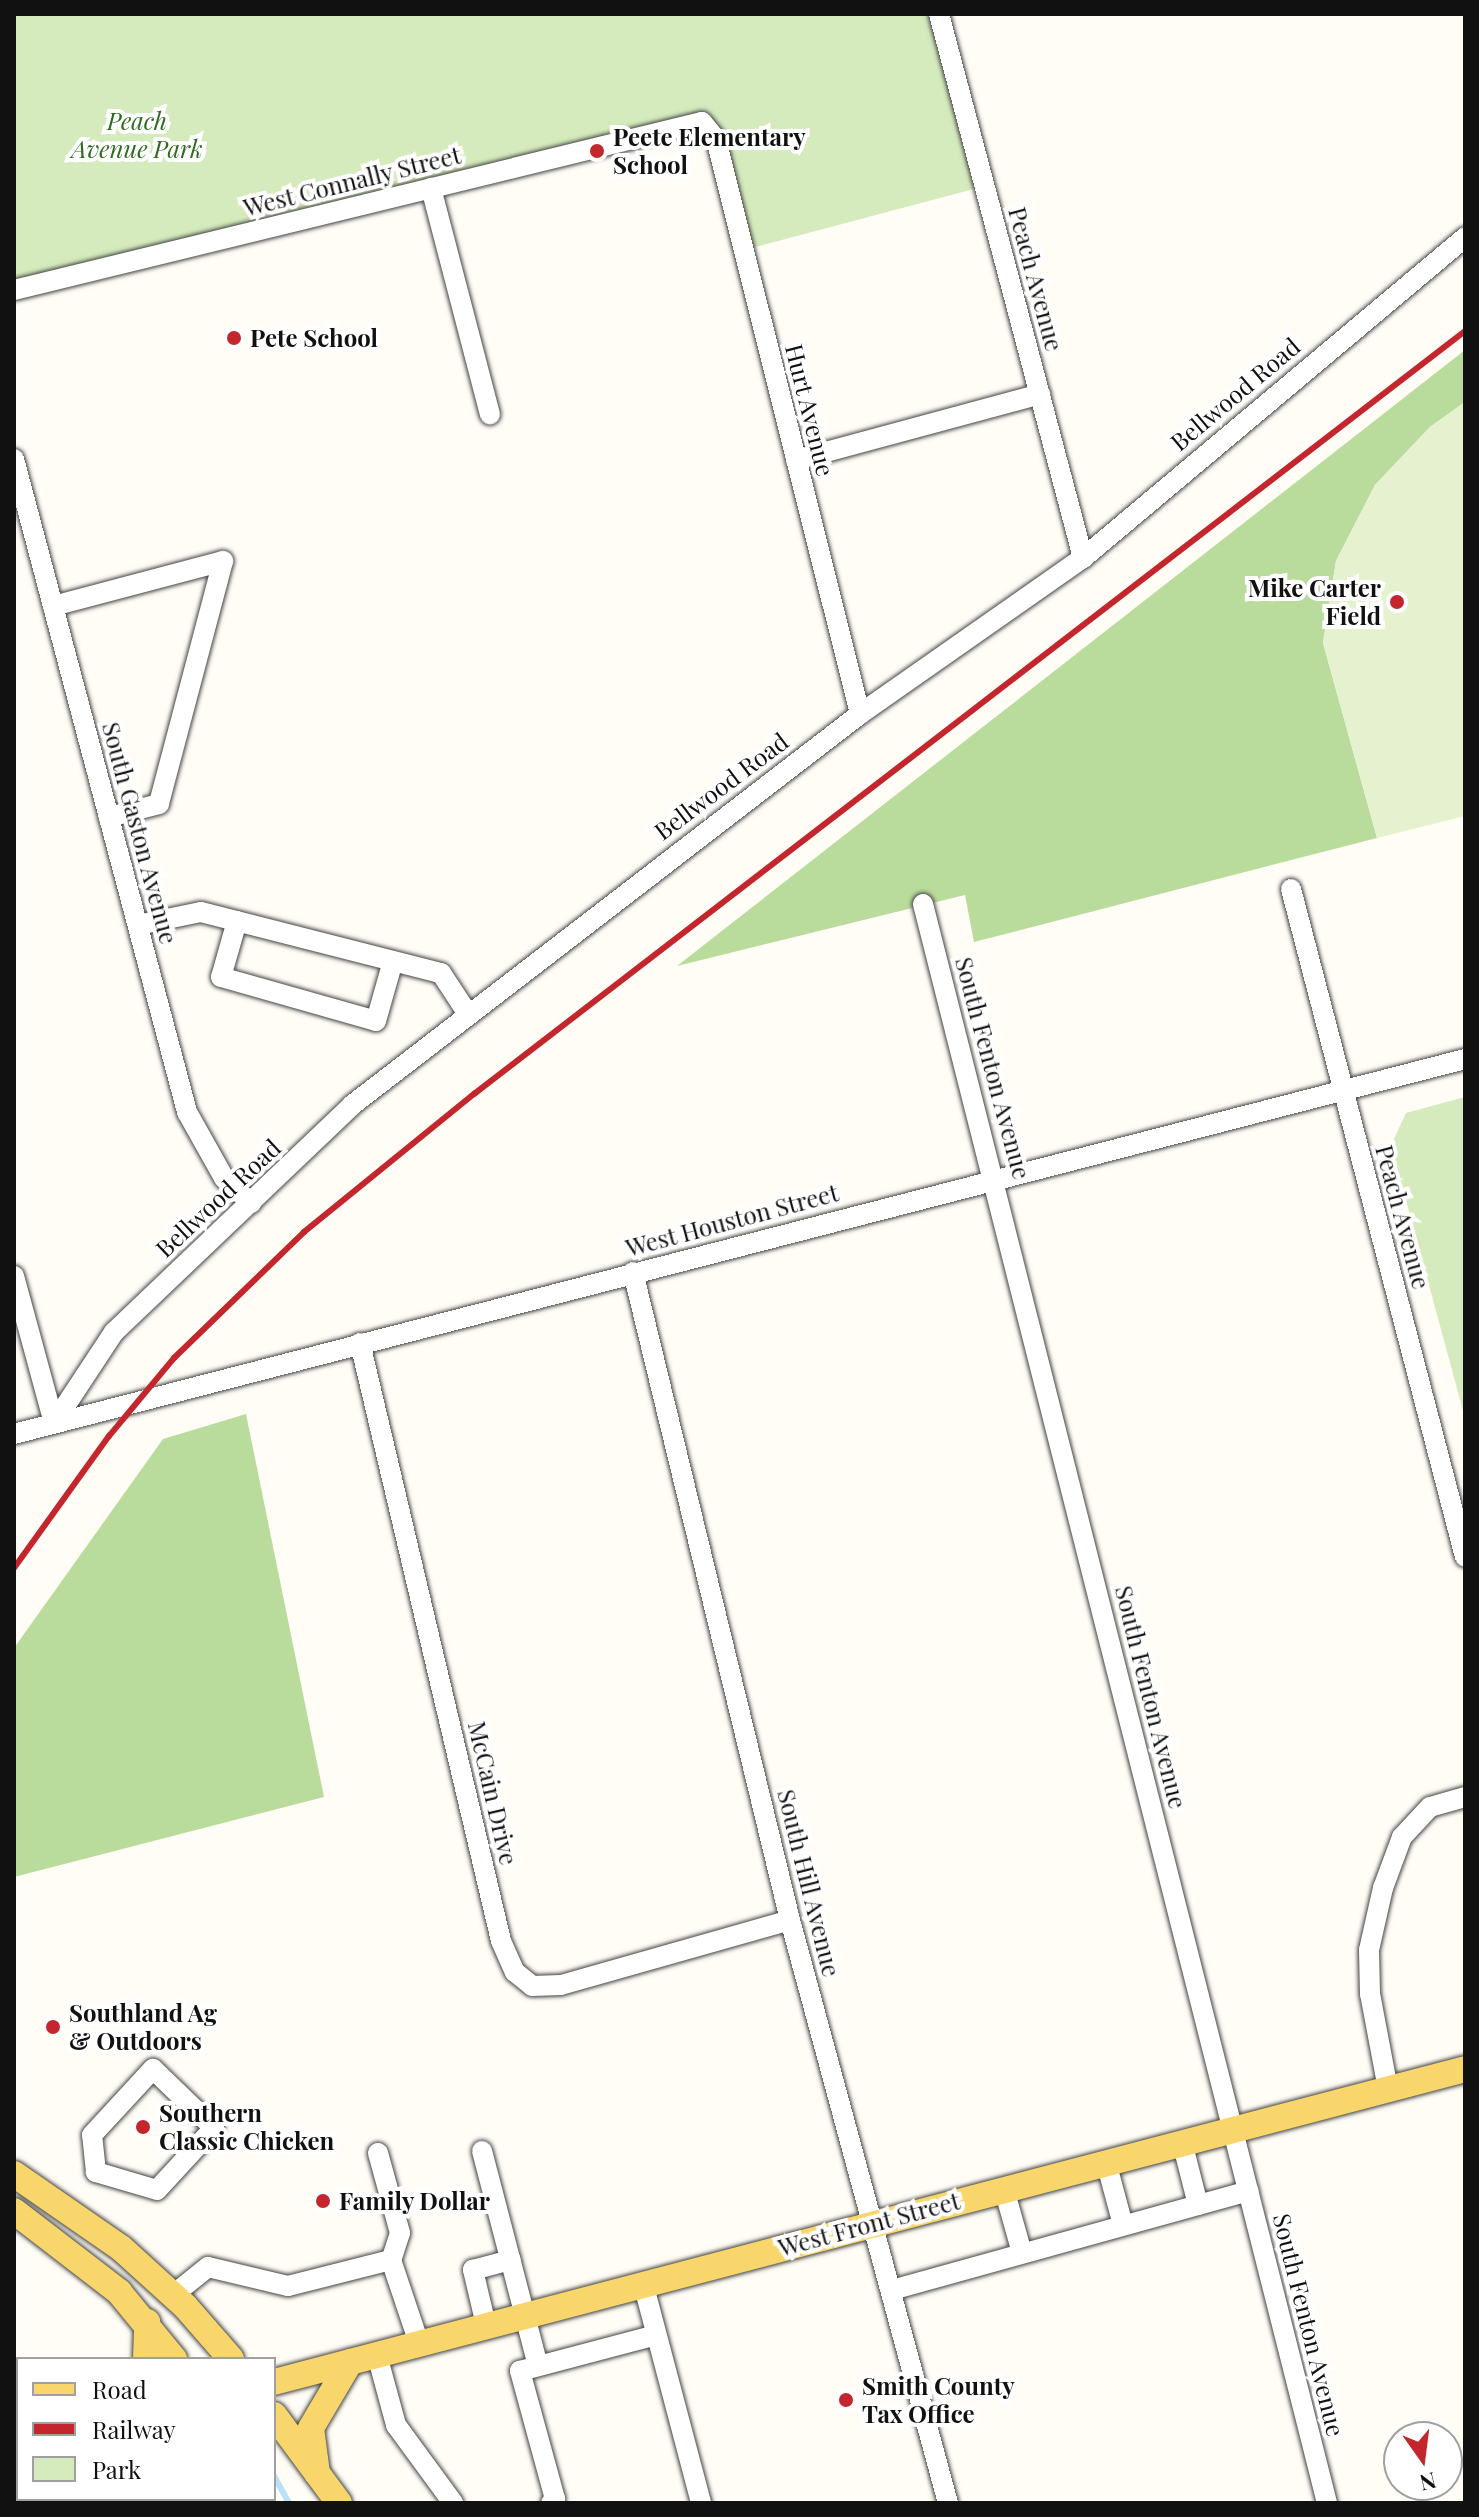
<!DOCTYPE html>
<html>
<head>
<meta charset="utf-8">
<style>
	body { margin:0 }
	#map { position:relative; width:1479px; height:2517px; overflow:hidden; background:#fffdf5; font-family:"Playfair Display",serif }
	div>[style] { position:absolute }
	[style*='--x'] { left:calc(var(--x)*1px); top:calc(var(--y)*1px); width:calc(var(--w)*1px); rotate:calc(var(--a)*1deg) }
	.green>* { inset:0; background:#d5ebbd }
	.forest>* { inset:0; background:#b9dc9c }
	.pitch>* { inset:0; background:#e6f2cf }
	.stream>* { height:6px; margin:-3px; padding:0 3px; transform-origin:3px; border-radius:3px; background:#b9e0f7 }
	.roads { filter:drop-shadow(0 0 2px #444) drop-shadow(0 0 2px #444) }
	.minor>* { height:20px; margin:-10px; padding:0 10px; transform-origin:10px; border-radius:10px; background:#fff }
	.major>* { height:26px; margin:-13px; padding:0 13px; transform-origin:13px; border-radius:13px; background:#f9d66b }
	.rail>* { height:6px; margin:-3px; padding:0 3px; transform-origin:3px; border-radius:3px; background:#c4262e }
	.dots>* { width:22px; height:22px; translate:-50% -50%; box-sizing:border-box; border:4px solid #fff; border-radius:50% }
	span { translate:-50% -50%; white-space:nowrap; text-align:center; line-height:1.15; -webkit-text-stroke:8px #fff; paint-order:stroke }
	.park-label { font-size:24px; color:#2f6b1f; font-style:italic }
	.poi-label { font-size:24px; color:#111; font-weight:700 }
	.left { translate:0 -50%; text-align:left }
	.right { translate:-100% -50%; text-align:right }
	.street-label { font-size:24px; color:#111 }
	.frame { position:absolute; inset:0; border:16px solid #111; pointer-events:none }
	.legend { position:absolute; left:16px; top:2357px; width:260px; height:144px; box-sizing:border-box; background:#fff; border:2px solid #a0a0a0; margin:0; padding:10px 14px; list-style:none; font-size:24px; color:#111 }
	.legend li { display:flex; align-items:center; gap:16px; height:40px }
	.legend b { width:40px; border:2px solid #a0a0a0 }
	.north { position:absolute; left:1383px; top:2421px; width:80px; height:80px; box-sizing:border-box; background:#fff; border:2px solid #a0a0a0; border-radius:50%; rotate:166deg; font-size:22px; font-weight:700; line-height:32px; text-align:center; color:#111 }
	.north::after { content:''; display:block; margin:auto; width:28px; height:36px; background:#c4262e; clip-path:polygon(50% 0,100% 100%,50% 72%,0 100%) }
</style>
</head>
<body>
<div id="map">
	<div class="green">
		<i style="clip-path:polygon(14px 14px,939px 14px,985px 186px,744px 250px,703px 123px,14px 289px)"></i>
		<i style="clip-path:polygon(1465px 1097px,1465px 1418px,1391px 1145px,1406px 1113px)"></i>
	</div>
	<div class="forest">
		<i style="clip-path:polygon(1465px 350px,1465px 402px,1430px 427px,1375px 485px,1336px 561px,1323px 643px,1377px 838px,974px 942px,965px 895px,677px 966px)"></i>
		<i style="clip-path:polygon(246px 1414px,324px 1797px,14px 1877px,14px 1648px,163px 1439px)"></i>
	</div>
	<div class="pitch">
		<i style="clip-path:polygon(1465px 402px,1465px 816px,1377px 838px,1323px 643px,1336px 561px,1375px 485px,1430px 427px)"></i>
	</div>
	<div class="stream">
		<i style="--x:274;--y:2476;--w:31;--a:61"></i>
	</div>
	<div class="roads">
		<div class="minor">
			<i style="--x:939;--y:14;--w:563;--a:75.17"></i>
			<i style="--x:431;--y:188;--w:234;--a:75.4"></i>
			<i style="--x:14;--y:290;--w:708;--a:-13.72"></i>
			<i style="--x:702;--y:122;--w:22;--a:51"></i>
			<i style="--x:716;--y:139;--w:593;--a:75.94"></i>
			<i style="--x:14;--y:459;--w:676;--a:75.16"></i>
			<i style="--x:187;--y:1112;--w:76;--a:60.7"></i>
			<i style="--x:224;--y:1178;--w:37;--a:43"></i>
			<i style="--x:796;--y:460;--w:253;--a:-15.1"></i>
			<i style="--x:53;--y:606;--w:176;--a:-14.8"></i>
			<i style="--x:223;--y:561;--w:251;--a:104.8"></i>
			<i style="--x:159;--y:804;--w:52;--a:165.4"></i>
			<i style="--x:1291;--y:889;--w:690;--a:75.4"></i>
			<i style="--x:923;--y:904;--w:1649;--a:75.82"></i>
			<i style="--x:237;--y:921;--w:58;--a:105.9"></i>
			<i style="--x:221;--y:977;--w:161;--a:15.8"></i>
			<i style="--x:376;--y:1021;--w:62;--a:-74.2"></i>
			<i style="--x:138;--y:925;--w:64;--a:-11.7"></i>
			<i style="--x:201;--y:912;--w:248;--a:14.3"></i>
			<i style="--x:441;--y:973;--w:49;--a:56.6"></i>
			<i style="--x:633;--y:1272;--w:667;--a:76.38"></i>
			<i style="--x:790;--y:1920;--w:604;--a:74.84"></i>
			<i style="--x:14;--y:1276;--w:152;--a:74.8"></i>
			<i style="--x:360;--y:1343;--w:614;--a:76.73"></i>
			<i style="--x:501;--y:1941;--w:34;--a:66"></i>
			<i style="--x:515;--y:1972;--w:22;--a:39"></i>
			<i style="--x:532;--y:1986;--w:29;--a:-2"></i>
			<i style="--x:561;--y:1985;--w:238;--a:-15.8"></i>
			<i style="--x:54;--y:1423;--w:109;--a:-56.6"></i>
			<i style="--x:114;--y:1332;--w:329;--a:-43.6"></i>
			<i style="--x:352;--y:1105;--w:641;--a:-37.58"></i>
			<i style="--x:860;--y:714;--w:272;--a:-35"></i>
			<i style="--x:1083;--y:558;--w:499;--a:-40"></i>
			<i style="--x:14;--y:1434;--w:1499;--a:-14.49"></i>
			<i style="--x:153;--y:2069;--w:85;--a:44"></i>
			<i style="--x:214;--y:2128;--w:84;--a:132.6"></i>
			<i style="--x:157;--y:2190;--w:64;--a:-163.6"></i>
			<i style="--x:96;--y:2172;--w:37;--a:-96"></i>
			<i style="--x:92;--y:2135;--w:90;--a:-47.3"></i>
			<i style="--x:1388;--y:2089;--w:97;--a:-100.7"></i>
			<i style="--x:1370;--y:1994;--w:44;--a:-91.3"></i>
			<i style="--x:1369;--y:1950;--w:64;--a:-77.3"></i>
			<i style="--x:1383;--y:1888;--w:54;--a:-69.6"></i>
			<i style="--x:1402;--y:1837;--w:41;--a:-47"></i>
			<i style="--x:1430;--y:1807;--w:36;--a:-16"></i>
			<i style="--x:1182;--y:2142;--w:65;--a:75.7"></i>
			<i style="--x:482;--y:2151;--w:222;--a:75.4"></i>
			<i style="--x:378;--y:2153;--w:83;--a:74.6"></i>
			<i style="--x:400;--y:2233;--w:28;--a:108"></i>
			<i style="--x:1106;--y:2162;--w:65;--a:74.9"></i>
			<i style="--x:1004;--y:2189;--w:66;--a:74.3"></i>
			<i style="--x:643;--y:2283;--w:228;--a:75.2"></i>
			<i style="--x:892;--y:2290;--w:370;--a:-15.5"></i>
			<i style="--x:173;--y:2295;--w:45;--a:-38.7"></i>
			<i style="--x:208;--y:2267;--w:82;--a:13.4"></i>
			<i style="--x:288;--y:2286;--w:106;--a:-14.2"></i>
			<i style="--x:391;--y:2260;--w:88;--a:71.4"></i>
			<i style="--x:486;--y:2325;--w:57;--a:-103.3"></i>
			<i style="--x:473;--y:2270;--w:39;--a:-15"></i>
			<i style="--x:377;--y:2355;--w:73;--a:74.8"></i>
			<i style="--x:396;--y:2425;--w:97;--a:53.8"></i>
			<i style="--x:551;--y:2503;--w:6;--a:-45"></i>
			<i style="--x:555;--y:2499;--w:133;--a:-105.3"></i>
			<i style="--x:520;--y:2371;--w:141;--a:-14.8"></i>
		</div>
		<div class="major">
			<i style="--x:14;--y:2174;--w:130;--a:34.7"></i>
			<i style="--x:121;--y:2248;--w:86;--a:42.2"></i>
			<i style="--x:185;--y:2306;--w:70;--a:49"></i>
			<i style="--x:14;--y:2211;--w:133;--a:37.6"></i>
			<i style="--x:119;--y:2292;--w:87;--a:50.6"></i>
			<i style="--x:146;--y:2359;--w:37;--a:-88"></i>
			<i style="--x:274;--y:2382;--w:1231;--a:-14.72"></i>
			<i style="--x:274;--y:2415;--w:109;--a:53.5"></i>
			<i style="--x:14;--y:2448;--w:4;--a:-14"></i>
			<i style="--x:317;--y:2473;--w:45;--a:-97.6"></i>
			<i style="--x:311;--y:2428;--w:77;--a:-59.4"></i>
			<i style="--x:243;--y:2499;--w:5;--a:53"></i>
		</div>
	</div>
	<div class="rail">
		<i style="--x:14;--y:1568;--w:163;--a:-54.3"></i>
		<i style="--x:109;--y:1436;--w:102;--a:-50.2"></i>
		<i style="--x:174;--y:1358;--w:181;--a:-44.1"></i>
		<i style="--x:304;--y:1232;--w:219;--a:-39.1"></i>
		<i style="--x:474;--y:1094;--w:1251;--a:-37.59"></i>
	</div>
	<div class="dots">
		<i style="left:597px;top:151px;background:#c4262e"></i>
		<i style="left:234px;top:338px;background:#c4262e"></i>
		<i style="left:1397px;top:602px;background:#c4262e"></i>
		<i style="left:53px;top:2027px;background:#c4262e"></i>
		<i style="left:143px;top:2127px;background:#c4262e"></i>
		<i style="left:323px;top:2201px;background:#c4262e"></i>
		<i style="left:846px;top:2400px;background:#c4262e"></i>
	</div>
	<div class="park-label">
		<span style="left:137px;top:135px">Peach<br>Avenue Park</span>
	</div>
	<div class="poi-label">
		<span class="left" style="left:613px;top:151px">Peete Elementary<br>School</span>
		<span class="left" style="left:250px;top:338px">Pete School</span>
		<span class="right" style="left:1381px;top:602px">Mike Carter<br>Field</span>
		<span class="left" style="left:69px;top:2027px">Southland Ag<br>&amp; Outdoors</span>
		<span class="left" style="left:159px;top:2127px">Southern<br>Classic Chicken</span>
		<span class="left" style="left:339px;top:2201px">Family Dollar</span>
		<span class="left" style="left:862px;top:2400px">Smith County<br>Tax Office</span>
	</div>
	<div class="street-label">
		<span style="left:352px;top:181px;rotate:-14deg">West Connally Street</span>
		<span style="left:1036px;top:279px;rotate:75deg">Peach Avenue</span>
		<span style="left:1235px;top:394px;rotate:-40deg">Bellwood Road</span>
		<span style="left:810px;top:410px;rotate:76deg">Hurt Avenue</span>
		<span style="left:721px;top:786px;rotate:-37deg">Bellwood Road</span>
		<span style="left:140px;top:833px;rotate:75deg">South Gaston Avenue</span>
		<span style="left:993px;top:1068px;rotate:75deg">South Fenton Avenue</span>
		<span style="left:218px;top:1198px;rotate:-43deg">Bellwood Road</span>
		<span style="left:1403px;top:1217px;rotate:75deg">Peach Avenue</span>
		<span style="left:732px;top:1220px;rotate:-15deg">West Houston Street</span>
		<span style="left:1151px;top:1697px;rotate:76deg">South Fenton Avenue</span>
		<span style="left:493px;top:1793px;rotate:77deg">McCain Drive</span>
		<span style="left:809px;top:1883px;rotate:76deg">South Hill Avenue</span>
		<span style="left:869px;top:2224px;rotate:-15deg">West Front Street</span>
		<span style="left:1309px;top:2325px;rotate:76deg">South Fenton Avenue</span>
	</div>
	<div class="frame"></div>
	<ul class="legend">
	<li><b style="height:10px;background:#f9d66b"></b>Road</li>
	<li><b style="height:10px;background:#c4262e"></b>Railway</li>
	<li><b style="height:22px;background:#d5ebbd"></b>Park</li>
	</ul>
	<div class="north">N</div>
</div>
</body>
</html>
